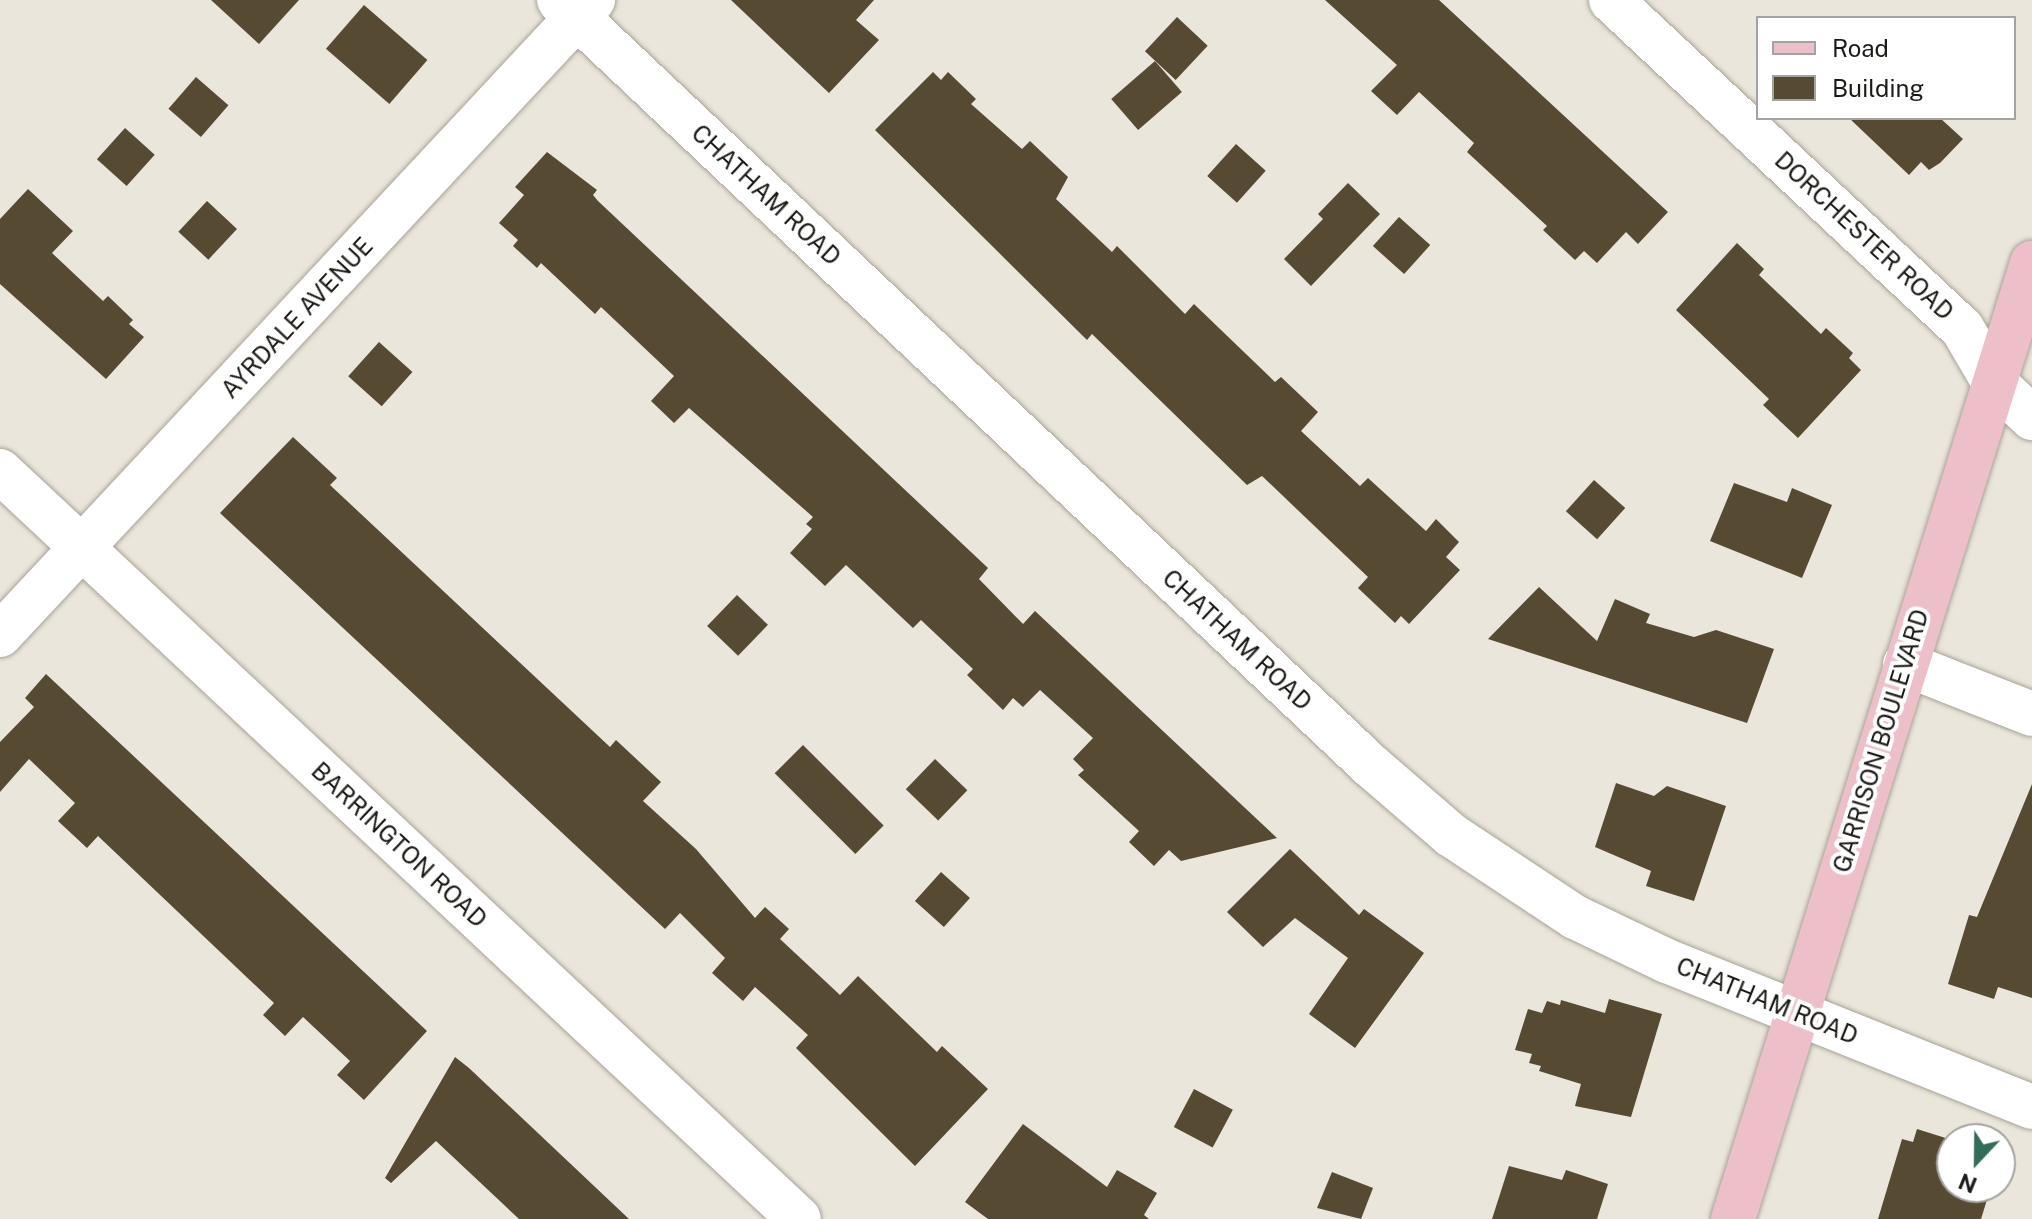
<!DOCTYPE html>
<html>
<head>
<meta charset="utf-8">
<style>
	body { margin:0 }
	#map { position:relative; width:2032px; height:1219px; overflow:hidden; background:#ebe6db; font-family:"Public Sans",sans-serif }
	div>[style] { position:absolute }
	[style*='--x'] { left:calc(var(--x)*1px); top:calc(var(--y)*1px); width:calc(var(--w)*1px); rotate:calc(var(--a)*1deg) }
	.building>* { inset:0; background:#564a32; transform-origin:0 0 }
	.roads { filter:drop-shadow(0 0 2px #a8a398) drop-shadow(0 0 2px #a8a398) }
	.minor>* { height:44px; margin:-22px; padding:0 22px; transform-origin:22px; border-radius:22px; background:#fff }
	.major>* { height:44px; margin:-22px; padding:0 22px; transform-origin:22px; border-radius:22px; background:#ecbfc9 }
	span { translate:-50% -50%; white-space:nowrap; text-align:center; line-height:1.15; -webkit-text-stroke:8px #fff; paint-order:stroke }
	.street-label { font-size:24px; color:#1c1a16 }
	.legend { position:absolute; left:1756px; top:16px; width:260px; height:104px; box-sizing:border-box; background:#fff; border:2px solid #a4a3a2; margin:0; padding:10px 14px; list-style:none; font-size:24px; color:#1c1a16 }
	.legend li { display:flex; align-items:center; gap:16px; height:40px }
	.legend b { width:40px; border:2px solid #a4a3a2 }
	.north { position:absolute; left:1936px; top:1123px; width:80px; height:80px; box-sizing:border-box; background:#fff; border:2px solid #a4a3a2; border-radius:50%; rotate:202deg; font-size:22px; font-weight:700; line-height:32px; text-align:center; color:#1c1a16 }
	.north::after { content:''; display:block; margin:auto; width:28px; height:36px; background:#316d57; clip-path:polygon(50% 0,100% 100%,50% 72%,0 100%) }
</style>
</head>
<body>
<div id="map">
	<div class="building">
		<i style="clip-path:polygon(211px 0,299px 0,259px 44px)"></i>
		<i style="clip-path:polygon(731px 0,874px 0,856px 20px,879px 40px,829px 93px)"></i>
		<i style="clip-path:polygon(1325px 0,1439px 0,1668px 212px,1638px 244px,1626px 232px,1597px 263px,1584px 251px,1575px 260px,1543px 230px,1547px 226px,1467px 152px,1474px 143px,1419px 92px,1397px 115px,1371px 91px,1397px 65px)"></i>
		<i style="left:364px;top:5px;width:84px;height:58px;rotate:41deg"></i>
		<i style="left:1177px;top:17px;width:42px;height:47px;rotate:43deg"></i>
		<i style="left:1155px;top:61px;width:41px;height:58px;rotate:49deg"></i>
		<i style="clip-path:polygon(933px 72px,941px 80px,948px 72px,976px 99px,971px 104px,1022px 149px,1030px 141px,1068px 177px,1056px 199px,1112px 252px,1117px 246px,1185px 314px,1194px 304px,1275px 382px,1281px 377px,1318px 412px,1301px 431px,1360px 486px,1368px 478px,1426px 531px,1436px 519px,1459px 542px,1446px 557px,1460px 570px,1409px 624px,1401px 616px,1395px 623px,1358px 588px,1368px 577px,1262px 476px,1247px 485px,1092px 334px,1087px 340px,875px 130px)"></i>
		<i style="left:196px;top:77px;width:43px;height:42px;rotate:41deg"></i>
		<i style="clip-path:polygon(1849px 118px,1940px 118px,1963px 139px,1940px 163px,1929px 170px,1921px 162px,1909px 175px)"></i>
		<i style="left:125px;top:128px;width:40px;height:42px;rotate:42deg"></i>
		<i style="left:1236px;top:144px;width:40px;height:43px;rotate:42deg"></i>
		<i style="clip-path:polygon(547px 152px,597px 190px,593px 195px,598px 201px,988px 568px,979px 579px,1023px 624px,1035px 611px,1277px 838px,1181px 861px,1169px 850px,1154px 866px,1129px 842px,1139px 831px,1078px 775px,1084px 770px,1073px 759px,1093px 738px,1040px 690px,1023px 707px,1013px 698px,1003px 710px,967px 675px,973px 669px,921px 620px,913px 628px,846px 565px,825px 586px,790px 553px,812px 529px,806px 524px,813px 517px,689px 408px,674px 423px,651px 401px,674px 376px,601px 307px,595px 314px,541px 263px,537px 268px,513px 246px,518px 240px,499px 223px,524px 195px,515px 187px)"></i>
		<i style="clip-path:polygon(1348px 183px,1380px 214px,1311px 286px,1284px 259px,1323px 219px,1318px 214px)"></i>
		<i style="clip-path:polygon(28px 189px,73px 231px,52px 253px,103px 301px,108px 296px,133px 320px,129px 324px,144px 337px,106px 379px,0 284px,0 219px)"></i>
		<i style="left:207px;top:201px;width:41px;height:42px;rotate:43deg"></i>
		<i style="left:1399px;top:217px;width:42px;height:39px;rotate:42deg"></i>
		<i style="clip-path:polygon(1737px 243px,1764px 269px,1759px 275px,1821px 334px,1826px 328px,1853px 353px,1849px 358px,1861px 370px,1798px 438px,1763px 405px,1769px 399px,1676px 310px)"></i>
		<i style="left:379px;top:342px;width:45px;height:46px;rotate:42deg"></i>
		<i style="clip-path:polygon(293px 437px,337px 478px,330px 485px,610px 747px,616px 740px,661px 782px,643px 801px,696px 849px,755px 918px,765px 907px,789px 929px,780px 939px,840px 995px,858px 976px,937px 1052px,942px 1046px,988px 1089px,915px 1166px,796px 1048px,808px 1035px,755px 987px,743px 1001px,712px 973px,725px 958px,680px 913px,665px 929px,220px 513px)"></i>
		<i style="left:1594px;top:480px;width:42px;height:42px;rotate:42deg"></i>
		<i style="clip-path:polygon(1734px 483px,1787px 502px,1792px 488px,1832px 505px,1802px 578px,1710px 541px)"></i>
		<i style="clip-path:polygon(1539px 587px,1597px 641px,1615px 599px,1650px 614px,1646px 623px,1694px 637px,1716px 630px,1774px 649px,1747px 723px,1488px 639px)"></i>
		<i style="left:737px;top:595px;width:43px;height:43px;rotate:44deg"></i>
		<i style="clip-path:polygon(46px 674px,427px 1031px,364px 1100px,337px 1075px,350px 1061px,303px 1017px,285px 1036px,263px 1015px,274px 1003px,98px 836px,87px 848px,58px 821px,75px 803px,29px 759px,0 792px,0 742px,34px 707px,25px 698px)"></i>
		<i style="left:803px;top:745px;width:114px;height:40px;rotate:45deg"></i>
		<i style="left:935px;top:759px;width:45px;height:42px;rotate:44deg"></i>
		<i style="clip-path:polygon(1616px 783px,1654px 796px,1667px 786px,1726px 806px,1694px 901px,1646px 886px,1651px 871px,1595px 847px)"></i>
		<i style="clip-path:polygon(2032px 784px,2032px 998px,1998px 987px,1994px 999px,1948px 984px,1969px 915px,1977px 917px)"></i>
		<i style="clip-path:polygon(1290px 849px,1359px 915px,1364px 909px,1424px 953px,1355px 1048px,1309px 1014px,1348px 958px,1295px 918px,1263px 947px,1227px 912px)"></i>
		<i style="left:941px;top:872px;width:39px;height:39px;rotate:42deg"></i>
		<i style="clip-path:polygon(1609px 999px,1662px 1014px,1631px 1117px,1575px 1106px,1581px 1084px,1539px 1071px,1541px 1066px,1529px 1063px,1532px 1054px,1515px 1050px,1528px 1009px,1542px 1013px,1547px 1001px,1560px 1005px,1561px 1000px,1605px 1013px)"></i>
		<i style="clip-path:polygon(455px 1057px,469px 1068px,629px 1219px,519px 1219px,436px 1141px,391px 1183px,385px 1178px)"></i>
		<i style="left:1194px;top:1089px;width:44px;height:43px;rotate:28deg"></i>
		<i style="clip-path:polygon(1023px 1124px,1107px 1187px,1117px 1170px,1157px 1193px,1144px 1215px,1149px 1219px,988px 1219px,965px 1202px)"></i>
		<i style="clip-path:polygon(1917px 1129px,1952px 1140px,1952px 1187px,1991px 1187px,1981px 1219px,1878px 1219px,1902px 1139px,1913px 1142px)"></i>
		<i style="clip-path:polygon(1509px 1166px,1562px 1180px,1566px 1170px,1608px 1184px,1597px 1219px,1492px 1219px)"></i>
		<i style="clip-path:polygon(1332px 1172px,1373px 1188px,1361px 1219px,1317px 1208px)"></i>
	</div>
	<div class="roads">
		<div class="minor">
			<i style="--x:559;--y:0;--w:1115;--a:43.33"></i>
			<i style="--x:1370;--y:765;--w:107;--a:40.8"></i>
			<i style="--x:1451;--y:835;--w:149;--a:33.5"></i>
			<i style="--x:1575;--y:917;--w:102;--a:25.6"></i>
			<i style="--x:1667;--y:961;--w:393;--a:21.8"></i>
			<i style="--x:1611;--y:0;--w:480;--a:43.1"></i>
			<i style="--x:1962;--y:328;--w:61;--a:59.7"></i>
			<i style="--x:1993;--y:381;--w:54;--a:43.5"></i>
			<i style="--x:0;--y:471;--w:1094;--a:43.11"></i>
			<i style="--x:0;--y:635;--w:869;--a:-46.96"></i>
			<i style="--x:1905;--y:664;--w:136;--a:21.5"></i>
		</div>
		<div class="major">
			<i style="--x:1733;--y:1219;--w:1002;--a:-72.63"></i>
		</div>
	</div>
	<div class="street-label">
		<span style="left:766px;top:195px;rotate:43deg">CHATHAM ROAD</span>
		<span style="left:1864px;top:236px;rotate:43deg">DORCHESTER ROAD</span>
		<span style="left:297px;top:318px;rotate:-47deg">AYRDALE AVENUE</span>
		<span style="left:1237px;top:640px;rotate:43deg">CHATHAM ROAD</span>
		<span style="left:1881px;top:741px;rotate:-73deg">GARRISON BOULEVARD</span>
		<span style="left:399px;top:845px;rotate:43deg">BARRINGTON ROAD</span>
		<span style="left:1767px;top:1001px;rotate:22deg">CHATHAM ROAD</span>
	</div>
	<ul class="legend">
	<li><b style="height:10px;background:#ecbfc9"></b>Road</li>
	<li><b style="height:22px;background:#564a32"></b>Building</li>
	</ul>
	<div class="north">N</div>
</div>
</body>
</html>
